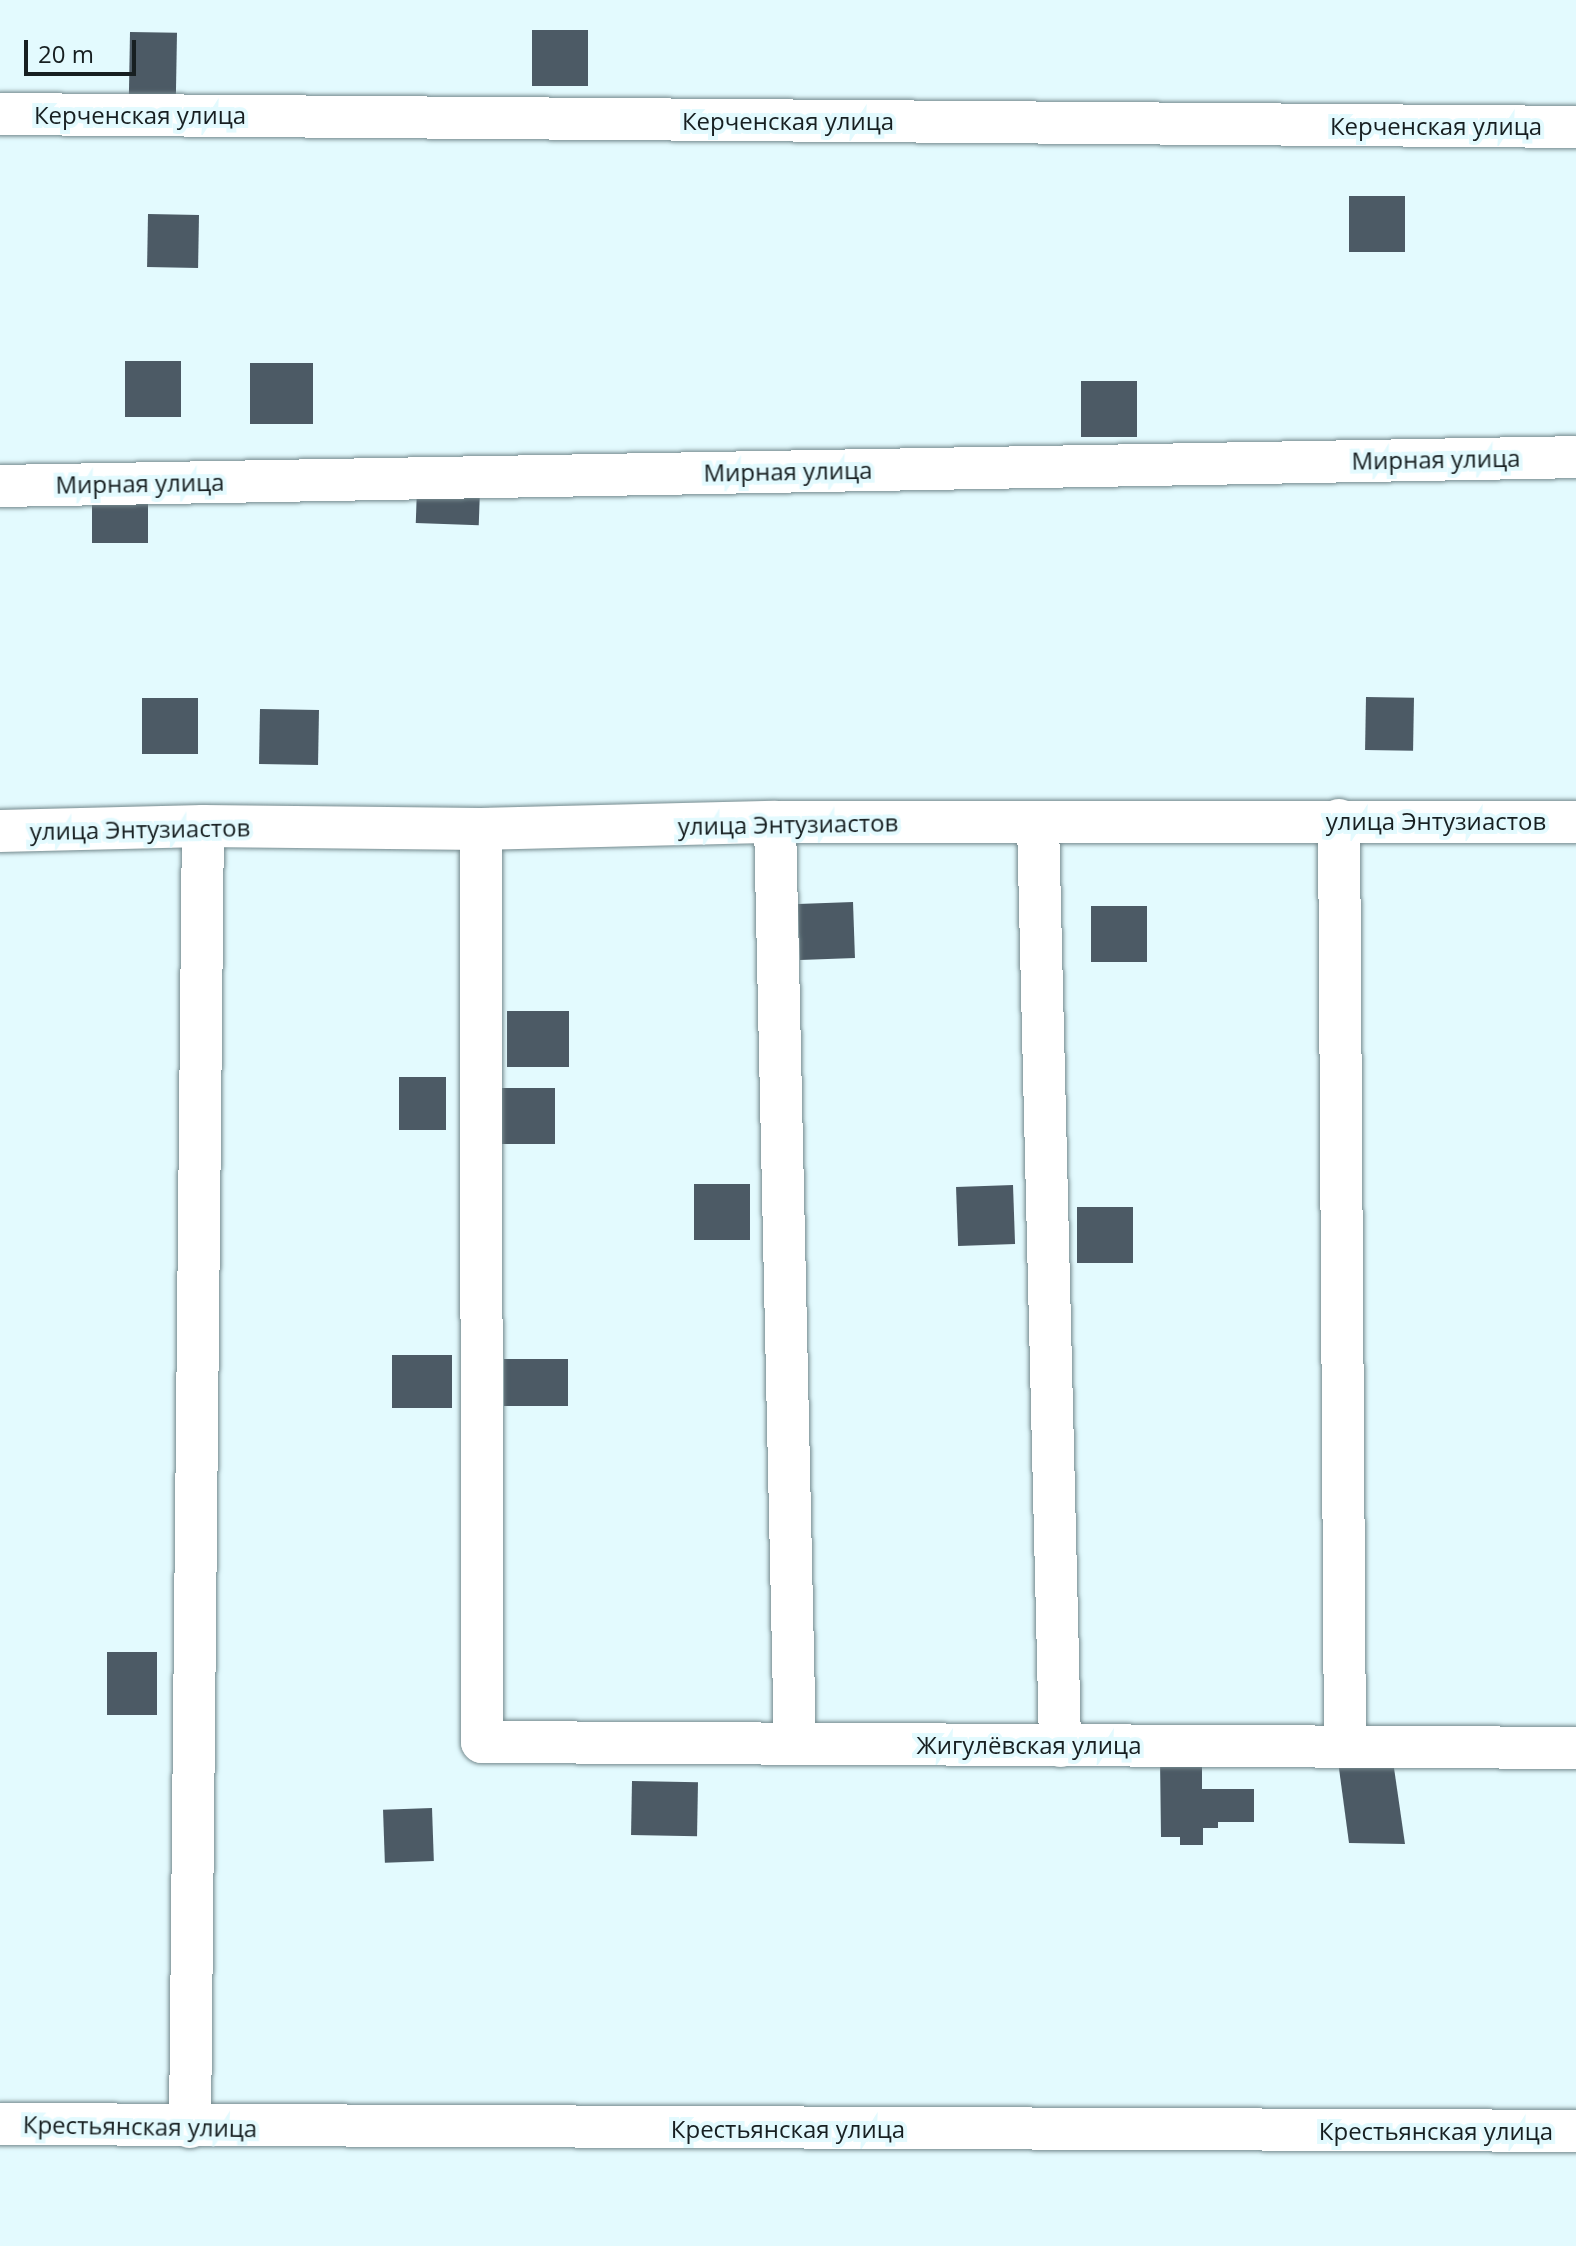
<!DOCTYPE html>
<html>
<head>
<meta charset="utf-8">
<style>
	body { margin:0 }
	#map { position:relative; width:1576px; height:2246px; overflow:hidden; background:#e3fafe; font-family:"Open Sans",sans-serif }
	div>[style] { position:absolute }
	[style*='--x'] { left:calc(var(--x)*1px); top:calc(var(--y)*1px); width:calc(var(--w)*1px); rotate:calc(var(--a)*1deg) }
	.building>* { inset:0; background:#4c5a65; transform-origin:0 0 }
	.roads { filter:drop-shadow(0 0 2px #74898d) drop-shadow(0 0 2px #74898d) }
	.minor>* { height:42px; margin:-21px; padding:0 21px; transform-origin:21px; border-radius:21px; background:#fff }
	span { translate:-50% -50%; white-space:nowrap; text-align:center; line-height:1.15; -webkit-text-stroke:8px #e3fafe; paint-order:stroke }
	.street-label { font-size:24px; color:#171f21 }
	.scale { position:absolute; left:24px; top:40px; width:112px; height:36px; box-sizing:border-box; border:4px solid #171f21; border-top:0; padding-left:10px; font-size:24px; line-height:28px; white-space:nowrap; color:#171f21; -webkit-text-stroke:6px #e3fafe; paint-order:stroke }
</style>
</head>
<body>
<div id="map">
	<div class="building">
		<i style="left:532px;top:30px;width:56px;height:56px"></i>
		<i style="left:130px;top:32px;width:47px;height:65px;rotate:1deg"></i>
		<i style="left:1349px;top:196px;width:56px;height:56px"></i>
		<i style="left:148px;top:214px;width:51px;height:53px;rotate:1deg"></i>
		<i style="left:125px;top:361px;width:56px;height:56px"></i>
		<i style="left:250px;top:363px;width:63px;height:61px"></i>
		<i style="left:1081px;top:381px;width:56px;height:56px"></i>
		<i style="left:417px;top:488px;width:63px;height:35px;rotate:2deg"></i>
		<i style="left:148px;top:495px;width:48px;height:56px;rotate:90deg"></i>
		<i style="left:1366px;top:697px;width:48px;height:53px;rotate:1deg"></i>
		<i style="left:142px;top:698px;width:56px;height:56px"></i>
		<i style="left:260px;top:709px;width:59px;height:55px;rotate:1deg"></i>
		<i style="left:853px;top:902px;width:56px;height:55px;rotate:88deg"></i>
		<i style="left:1091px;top:906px;width:56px;height:56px"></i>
		<i style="left:569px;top:1011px;width:56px;height:62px;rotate:90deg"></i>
		<i style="left:399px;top:1077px;width:47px;height:53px"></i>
		<i style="left:499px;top:1088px;width:56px;height:56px"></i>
		<i style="left:694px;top:1184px;width:56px;height:56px"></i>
		<i style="left:1013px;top:1185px;width:59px;height:57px;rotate:88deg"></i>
		<i style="left:1077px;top:1207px;width:56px;height:56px"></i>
		<i style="left:452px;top:1355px;width:53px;height:60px;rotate:90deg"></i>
		<i style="left:568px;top:1359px;width:47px;height:64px;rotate:90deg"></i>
		<i style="left:107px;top:1652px;width:50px;height:63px"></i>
		<i style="clip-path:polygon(1160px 1758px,1202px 1758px,1202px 1789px,1254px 1789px,1254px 1822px,1218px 1822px,1218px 1828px,1203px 1828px,1203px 1845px,1180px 1845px,1180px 1837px,1161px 1837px)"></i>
		<i style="clip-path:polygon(1338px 1761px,1393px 1761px,1405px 1844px,1349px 1843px)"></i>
		<i style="left:632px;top:1781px;width:66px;height:54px;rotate:1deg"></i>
		<i style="left:432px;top:1808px;width:53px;height:49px;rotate:88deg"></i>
	</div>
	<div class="roads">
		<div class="minor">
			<i style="--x:0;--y:114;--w:1576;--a:0.47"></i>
			<i style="--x:0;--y:486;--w:1576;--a:-1.05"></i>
			<i style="--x:1339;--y:820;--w:927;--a:89.63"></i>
			<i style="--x:775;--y:822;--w:922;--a:88.76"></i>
			<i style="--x:1038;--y:823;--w:923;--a:88.63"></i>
			<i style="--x:481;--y:829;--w:913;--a:89.94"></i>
			<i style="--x:482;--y:1742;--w:1094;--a:0.31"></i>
			<i style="--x:0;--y:831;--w:203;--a:-1.4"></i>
			<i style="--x:203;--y:826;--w:278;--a:0.6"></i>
			<i style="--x:481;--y:829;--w:294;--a:-1.4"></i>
			<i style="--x:775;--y:822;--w:801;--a:0"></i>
			<i style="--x:0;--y:2124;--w:1576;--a:0.25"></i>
			<i style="--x:190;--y:2127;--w:1301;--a:-89.43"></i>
		</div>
	</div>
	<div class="street-label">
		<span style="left:140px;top:115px">Керченская улица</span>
		<span style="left:788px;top:121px">Керченская улица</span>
		<span style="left:1436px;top:126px">Керченская улица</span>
		<span style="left:1436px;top:459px;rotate:-1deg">Мирная улица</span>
		<span style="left:788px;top:471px;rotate:-1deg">Мирная улица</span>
		<span style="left:140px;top:483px;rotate:-1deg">Мирная улица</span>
		<span style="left:1436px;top:821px">улица Энтузиастов</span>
		<span style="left:788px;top:824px;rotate:-1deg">улица Энтузиастов</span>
		<span style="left:140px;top:829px;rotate:-1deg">улица Энтузиастов</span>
		<span style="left:1029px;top:1745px">Жигулёвская улица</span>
		<span style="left:140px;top:2126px;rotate:1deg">Крестьянская улица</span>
		<span style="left:788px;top:2129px">Крестьянская улица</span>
		<span style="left:1436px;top:2131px">Крестьянская улица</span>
	</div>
	<div class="scale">20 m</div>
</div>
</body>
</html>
